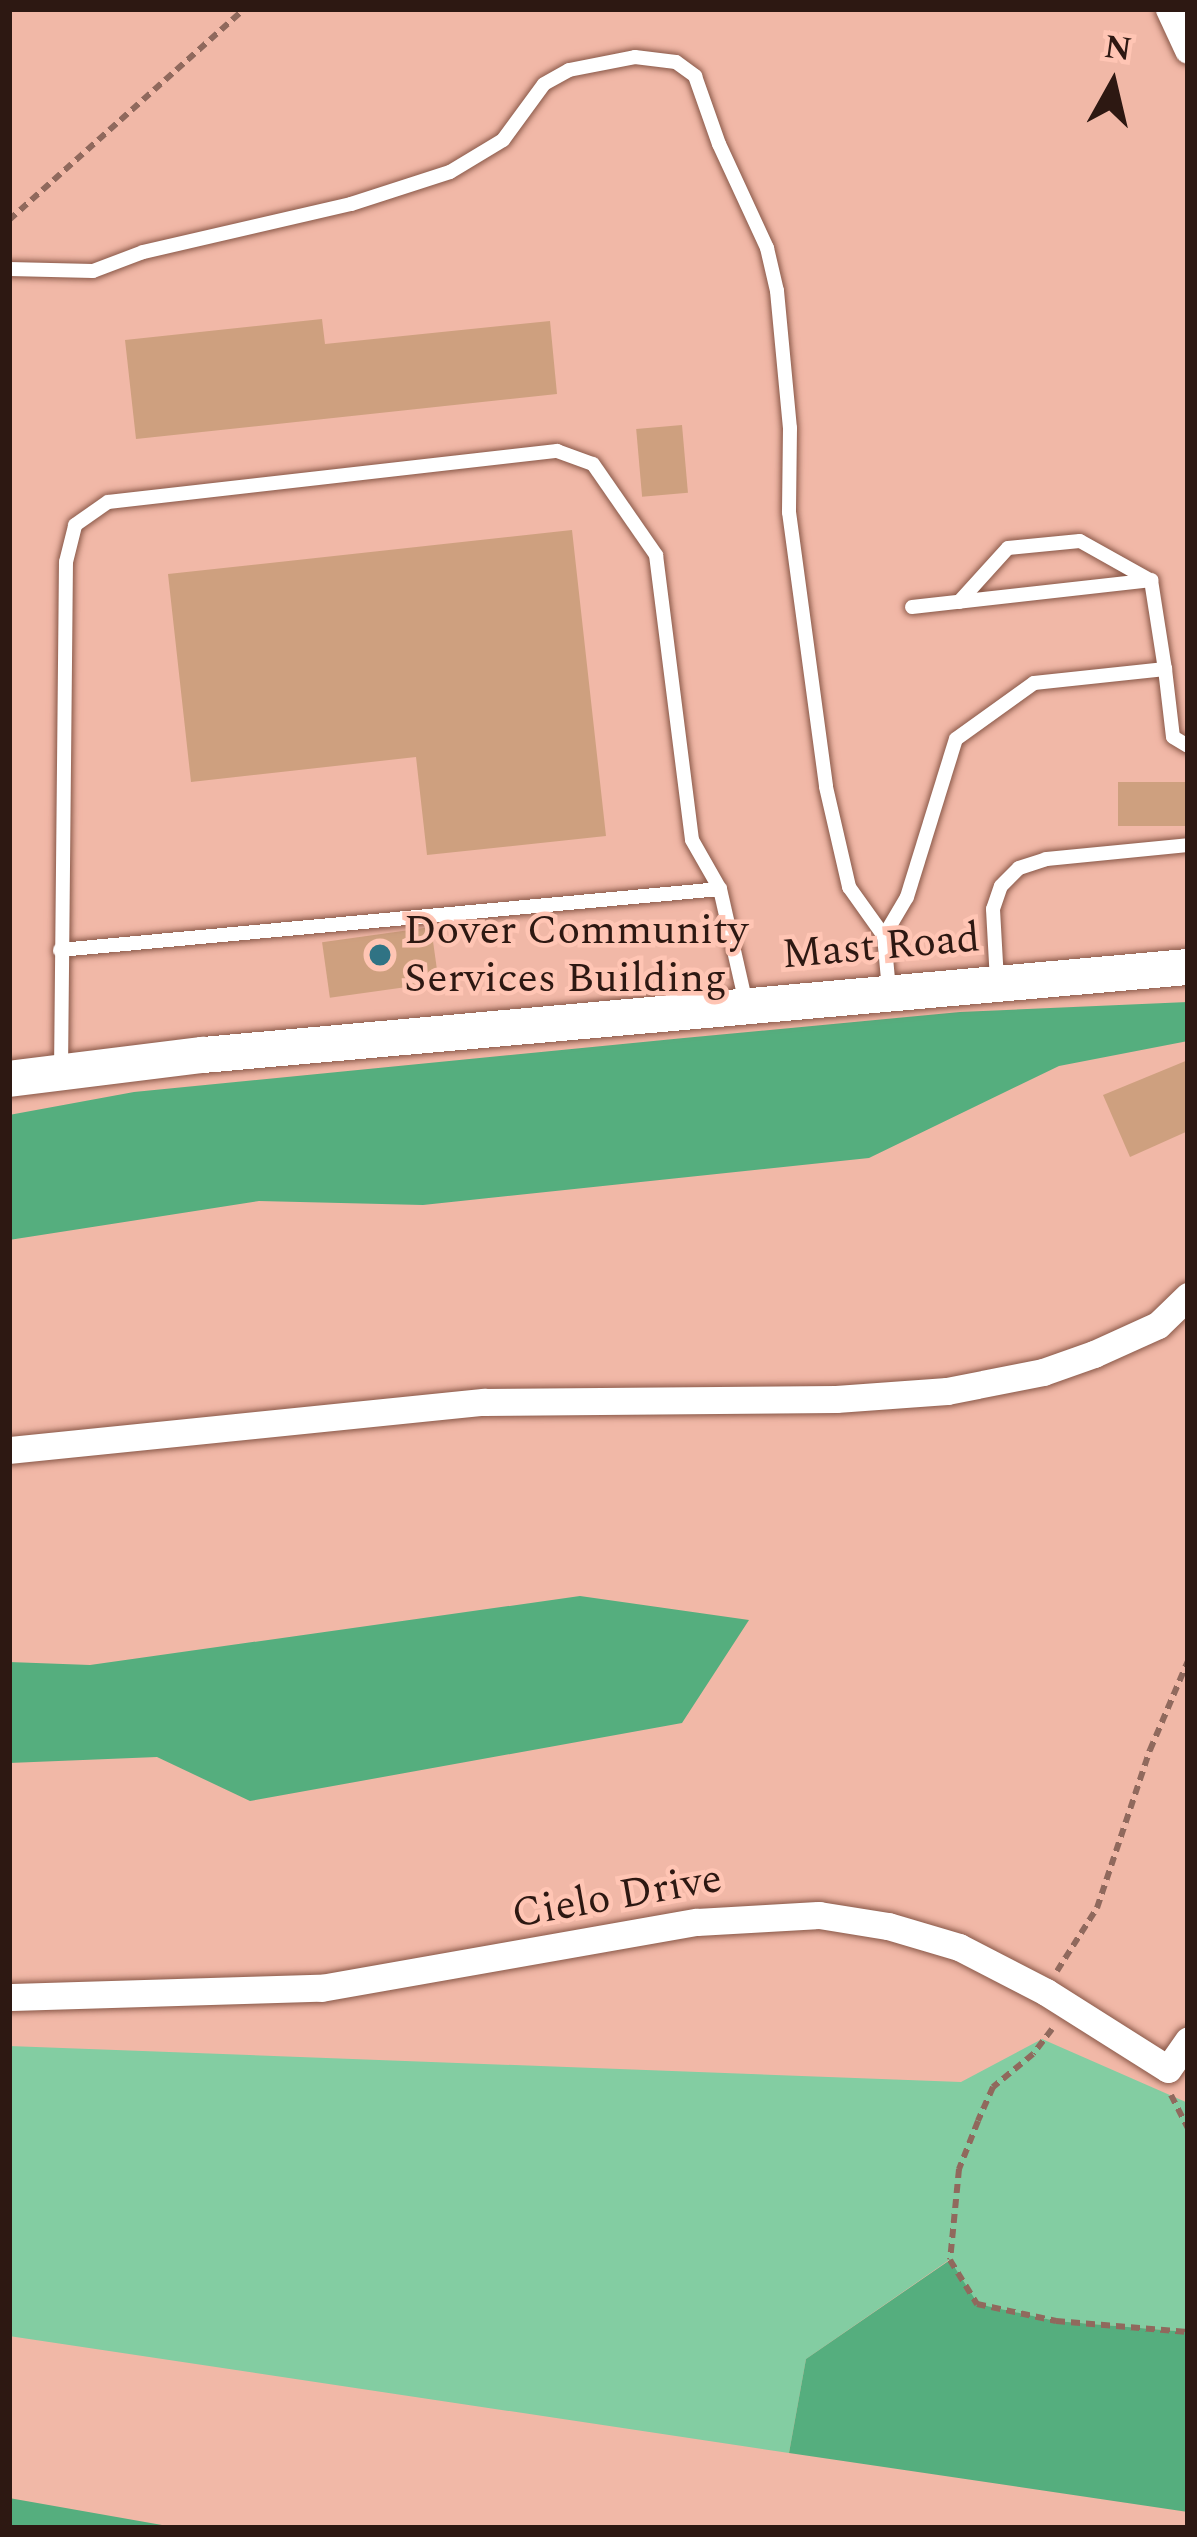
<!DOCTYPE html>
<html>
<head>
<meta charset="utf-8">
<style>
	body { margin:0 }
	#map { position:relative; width:1197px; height:2537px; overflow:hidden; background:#f1b8a7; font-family:Spectral,serif }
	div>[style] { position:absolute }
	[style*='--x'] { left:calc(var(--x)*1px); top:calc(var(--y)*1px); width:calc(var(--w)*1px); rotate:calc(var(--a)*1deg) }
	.green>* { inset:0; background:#83cda2 }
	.forest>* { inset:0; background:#55ae7e }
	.building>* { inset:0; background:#cea07f; transform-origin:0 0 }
	.path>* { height:6px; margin-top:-3px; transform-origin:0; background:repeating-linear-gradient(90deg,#90695d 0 9px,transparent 0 15px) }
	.roads { filter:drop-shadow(0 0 3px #885747) drop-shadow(0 0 3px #885747) }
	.lane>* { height:14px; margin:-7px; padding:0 7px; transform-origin:7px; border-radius:7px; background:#fff }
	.street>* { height:27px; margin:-13.5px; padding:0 13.5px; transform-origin:13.5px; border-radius:13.5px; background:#fff }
	.secondary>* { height:36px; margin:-18px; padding:0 18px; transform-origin:18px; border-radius:18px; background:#fff }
	.dots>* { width:33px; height:33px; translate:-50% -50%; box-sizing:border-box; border:6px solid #ffc5b4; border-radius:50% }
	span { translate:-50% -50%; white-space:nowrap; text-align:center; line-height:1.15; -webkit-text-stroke:9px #ffc5b4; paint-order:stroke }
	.poi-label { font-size:42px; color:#2d1812 }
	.left { translate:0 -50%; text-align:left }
	.street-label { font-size:42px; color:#2d1812 }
	.frame { position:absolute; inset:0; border:12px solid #2d1812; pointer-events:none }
	.north { position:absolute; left:1053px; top:24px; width:120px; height:120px; -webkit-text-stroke:9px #ffc5b4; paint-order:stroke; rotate:8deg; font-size:33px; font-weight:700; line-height:48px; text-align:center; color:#2d1812 }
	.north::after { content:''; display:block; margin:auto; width:42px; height:54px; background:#2d1812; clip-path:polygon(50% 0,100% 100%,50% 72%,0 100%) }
</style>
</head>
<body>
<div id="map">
	<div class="green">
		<i style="clip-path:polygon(1042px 2039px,1188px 2103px,1188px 2332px,1056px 2321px,977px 2304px,949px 2260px,806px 2359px,789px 2453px,9px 2336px,9px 2046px,961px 2082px)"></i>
	</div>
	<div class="forest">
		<i style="clip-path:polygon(1188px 1002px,1188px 1041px,1059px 1066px,869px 1158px,423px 1205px,259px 1201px,9px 1240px,9px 1115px,134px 1092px,684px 1038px,960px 1012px)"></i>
		<i style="clip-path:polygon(580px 1596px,749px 1620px,682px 1723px,250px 1801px,157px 1757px,9px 1763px,9px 1662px,90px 1665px)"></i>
		<i style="clip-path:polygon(950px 2260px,978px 2304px,1056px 2321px,1188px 2332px,1188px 2512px,789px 2453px,806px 2359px)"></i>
		<i style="clip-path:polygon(9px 2498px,179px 2528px,9px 2528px)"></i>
	</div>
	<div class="building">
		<i style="clip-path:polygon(322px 319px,325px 344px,550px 321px,557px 394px,136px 439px,125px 340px)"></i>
		<i style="left:682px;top:425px;width:68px;height:46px;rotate:85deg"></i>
		<i style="clip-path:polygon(572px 530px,606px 836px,427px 855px,416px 757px,191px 782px,168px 574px)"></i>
		<i style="left:1188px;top:782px;width:44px;height:70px;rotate:90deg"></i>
		<i style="left:431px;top:927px;width:56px;height:110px;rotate:82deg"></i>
		<i style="clip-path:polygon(1188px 1060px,1188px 1131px,1130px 1157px,1103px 1095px)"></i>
	</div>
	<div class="path">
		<i style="--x:9;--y:220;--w:316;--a:-41.9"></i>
		<i style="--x:1057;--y:1971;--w:75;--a:-57.6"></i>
		<i style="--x:1097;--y:1908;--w:167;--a:-71.5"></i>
		<i style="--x:1150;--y:1750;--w:97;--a:-66.9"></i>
		<i style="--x:1052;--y:2029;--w:31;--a:127"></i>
		<i style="--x:1033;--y:2054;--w:52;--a:140.5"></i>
		<i style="--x:993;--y:2087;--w:37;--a:114"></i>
		<i style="--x:978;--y:2121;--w:52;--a:111.6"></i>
		<i style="--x:959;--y:2169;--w:91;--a:95.6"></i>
		<i style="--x:950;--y:2260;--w:52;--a:58.5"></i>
		<i style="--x:977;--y:2304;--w:81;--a:12.1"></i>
		<i style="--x:1056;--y:2321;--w:132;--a:4.8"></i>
		<i style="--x:1171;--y:2095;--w:38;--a:63"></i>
	</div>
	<div class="roads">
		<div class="lane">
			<i style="--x:9;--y:269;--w:84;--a:1.4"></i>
			<i style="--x:93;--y:271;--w:53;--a:-20.8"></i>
			<i style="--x:143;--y:252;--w:213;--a:-13"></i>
			<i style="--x:351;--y:204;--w:104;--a:-17.9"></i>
			<i style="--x:450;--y:172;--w:62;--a:-31.1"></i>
			<i style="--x:503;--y:140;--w:69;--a:-53.8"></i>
			<i style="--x:544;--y:84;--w:29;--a:-29"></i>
			<i style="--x:569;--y:70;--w:67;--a:-11.1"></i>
			<i style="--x:635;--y:57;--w:41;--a:7"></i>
			<i style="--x:676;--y:62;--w:24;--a:36"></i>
			<i style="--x:695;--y:76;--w:72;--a:70.6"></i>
			<i style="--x:719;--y:144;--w:115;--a:65.2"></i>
			<i style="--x:767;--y:248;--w:44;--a:76.9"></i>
			<i style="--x:777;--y:291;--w:138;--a:84.6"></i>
			<i style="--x:790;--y:428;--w:84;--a:90.7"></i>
			<i style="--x:789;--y:512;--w:277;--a:82.3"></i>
			<i style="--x:826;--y:787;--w:103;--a:77"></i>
			<i style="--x:849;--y:887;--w:60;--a:54.5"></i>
			<i style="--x:959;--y:602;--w:73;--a:-47.8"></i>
			<i style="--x:1008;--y:548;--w:72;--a:-5.6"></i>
			<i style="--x:1080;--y:541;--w:78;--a:29.2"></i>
			<i style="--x:912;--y:607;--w:241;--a:-6.4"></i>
			<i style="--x:1151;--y:580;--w:90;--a:81.1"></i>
			<i style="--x:60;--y:950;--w:663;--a:-5.28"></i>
			<i style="--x:997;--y:981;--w:72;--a:-93.2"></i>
			<i style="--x:993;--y:909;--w:24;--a:-71"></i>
			<i style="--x:1001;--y:886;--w:25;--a:-45"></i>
			<i style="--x:1019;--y:868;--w:28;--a:-18"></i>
			<i style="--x:1046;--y:859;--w:143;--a:-5.6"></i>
			<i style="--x:889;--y:990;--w:54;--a:-95.3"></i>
			<i style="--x:884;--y:936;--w:45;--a:-59.5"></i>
			<i style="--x:907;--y:897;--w:165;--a:-72.8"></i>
			<i style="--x:956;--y:739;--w:96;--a:-35.7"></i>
			<i style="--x:1034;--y:683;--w:132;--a:-6.1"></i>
			<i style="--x:1165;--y:669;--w:68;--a:83.3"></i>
			<i style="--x:1173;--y:737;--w:17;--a:31"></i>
			<i style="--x:61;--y:1072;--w:510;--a:-89.44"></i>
			<i style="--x:66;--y:562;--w:38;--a:-76"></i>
			<i style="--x:75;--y:525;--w:40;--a:-34.9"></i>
			<i style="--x:108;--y:502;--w:452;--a:-6.5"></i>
			<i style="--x:557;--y:451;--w:38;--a:20"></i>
			<i style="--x:593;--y:464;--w:111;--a:55.3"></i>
			<i style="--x:656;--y:555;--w:287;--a:82.8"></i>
			<i style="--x:692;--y:840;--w:56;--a:60.3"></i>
			<i style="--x:720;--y:889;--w:117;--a:77.2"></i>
		</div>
		<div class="street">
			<i style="--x:1169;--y:9;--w:45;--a:65.1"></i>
			<i style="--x:9;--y:1450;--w:477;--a:-5.8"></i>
			<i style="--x:484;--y:1402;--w:352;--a:-0.5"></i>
			<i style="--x:836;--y:1399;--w:111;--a:-4.1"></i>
			<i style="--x:947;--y:1391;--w:98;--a:-11.2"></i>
			<i style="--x:1043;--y:1372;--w:54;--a:-19.4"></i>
			<i style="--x:1094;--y:1354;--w:70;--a:-24.4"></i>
			<i style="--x:1158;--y:1325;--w:42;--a:-44"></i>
			<i style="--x:9;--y:1997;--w:312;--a:-1.7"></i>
			<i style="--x:321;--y:1988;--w:382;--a:-10"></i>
			<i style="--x:697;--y:1922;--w:122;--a:-3.3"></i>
			<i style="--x:819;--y:1915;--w:70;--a:9.1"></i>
			<i style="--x:888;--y:1926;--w:74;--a:16.5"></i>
			<i style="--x:959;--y:1947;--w:98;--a:27.3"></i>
			<i style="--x:1046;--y:1992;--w:144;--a:32.3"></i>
			<i style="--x:1168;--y:2069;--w:35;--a:-55"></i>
		</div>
		<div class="secondary">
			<i style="--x:9;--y:1079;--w:195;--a:-7.1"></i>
			<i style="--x:203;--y:1055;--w:989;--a:-5.11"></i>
		</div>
	</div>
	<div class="dots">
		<i style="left:380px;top:955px;background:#307384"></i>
	</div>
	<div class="poi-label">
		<span class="left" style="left:404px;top:955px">Dover Community<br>Services Building</span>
	</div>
	<div class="street-label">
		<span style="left:881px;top:947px;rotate:-5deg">Mast Road</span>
		<span style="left:617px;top:1897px;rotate:-10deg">Cielo Drive</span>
	</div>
	<div class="frame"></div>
	<div class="north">N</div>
</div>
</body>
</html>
